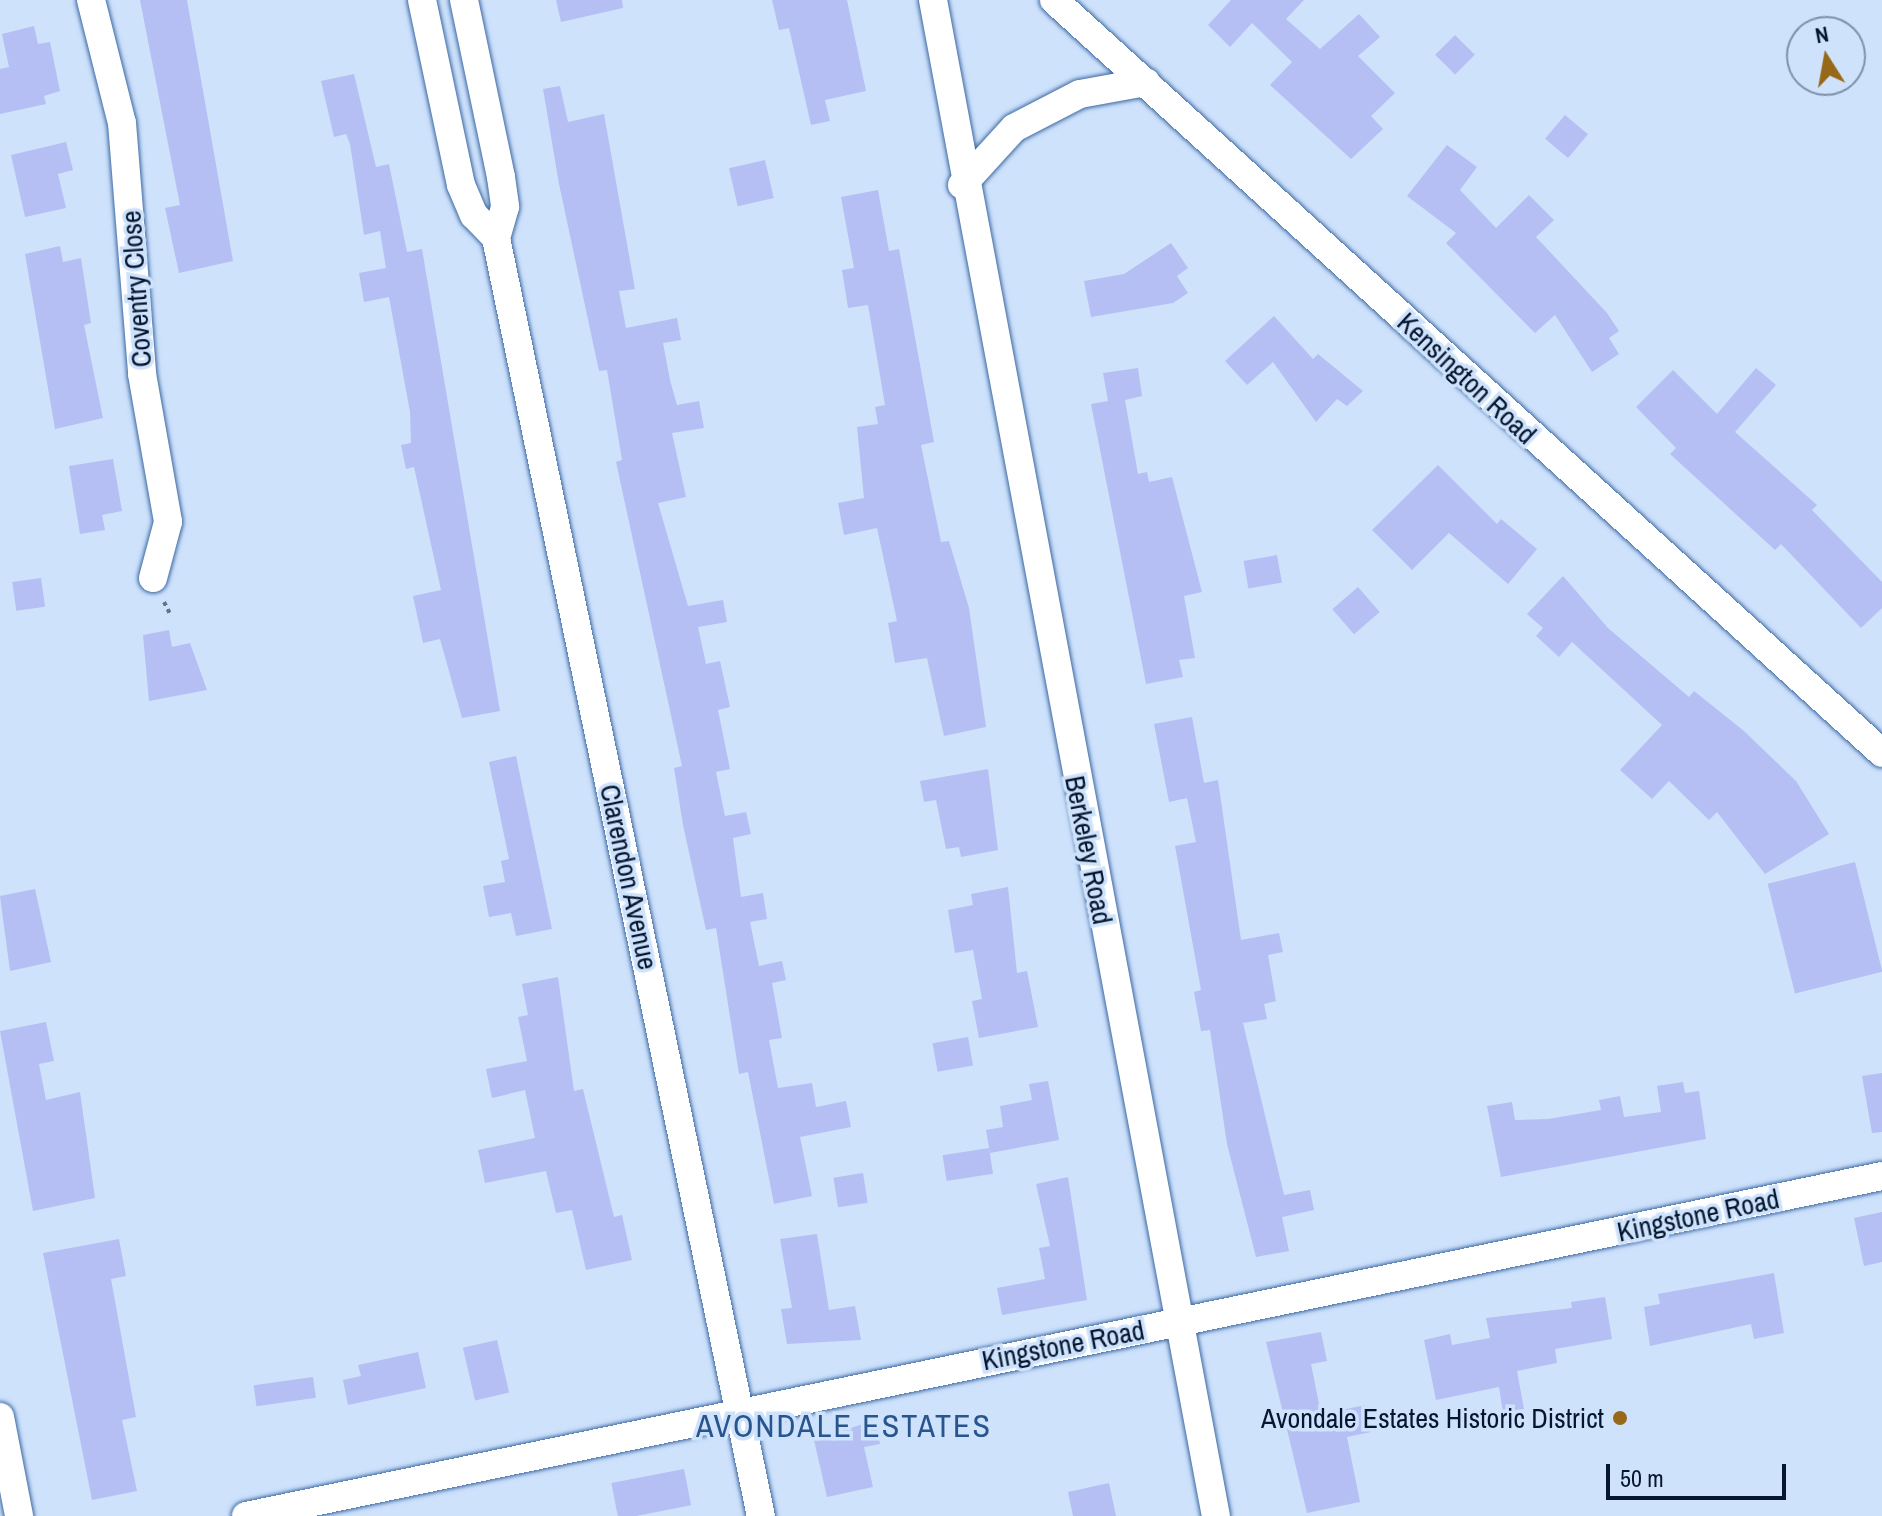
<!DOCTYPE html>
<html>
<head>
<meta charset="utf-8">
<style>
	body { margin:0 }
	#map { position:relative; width:1882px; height:1516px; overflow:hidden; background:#cee2fc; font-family:"Archivo Narrow",sans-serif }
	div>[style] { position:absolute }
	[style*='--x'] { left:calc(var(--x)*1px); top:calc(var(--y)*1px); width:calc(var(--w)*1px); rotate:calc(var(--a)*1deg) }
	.building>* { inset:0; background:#b5bff3; transform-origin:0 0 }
	.path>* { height:4px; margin-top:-2px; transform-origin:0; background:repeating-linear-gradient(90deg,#61748c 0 4px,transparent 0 8px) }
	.roads { filter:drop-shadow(0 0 2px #3c69a3) drop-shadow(0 0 2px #3c69a3) }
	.minor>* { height:28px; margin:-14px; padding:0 14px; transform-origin:14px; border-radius:14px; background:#fff }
	.dots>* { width:22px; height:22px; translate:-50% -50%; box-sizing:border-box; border:4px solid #cee2fc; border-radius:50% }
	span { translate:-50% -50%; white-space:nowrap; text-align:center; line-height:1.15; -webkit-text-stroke:7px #cee2fc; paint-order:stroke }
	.street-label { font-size:28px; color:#05172e }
	.poi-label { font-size:28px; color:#05172e }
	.right { translate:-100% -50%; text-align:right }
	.quarter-label { font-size:32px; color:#28558d; letter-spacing:2px }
	.north { position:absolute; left:1786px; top:16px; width:80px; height:80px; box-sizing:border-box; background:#cee2fc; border:2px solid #7e91aa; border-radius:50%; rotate:349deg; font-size:22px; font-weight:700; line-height:32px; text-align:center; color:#05172e }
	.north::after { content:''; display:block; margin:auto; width:28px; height:36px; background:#976818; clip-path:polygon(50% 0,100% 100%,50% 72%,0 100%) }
	.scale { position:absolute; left:1606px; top:1464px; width:180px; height:36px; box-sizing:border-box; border:4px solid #05172e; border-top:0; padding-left:10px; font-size:24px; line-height:28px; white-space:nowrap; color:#05172e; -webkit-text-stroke:6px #cee2fc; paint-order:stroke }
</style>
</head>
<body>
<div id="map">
	<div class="building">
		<i style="clip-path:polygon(140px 0,187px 0,233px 261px,179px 273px,165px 208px,180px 205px)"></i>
		<i style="clip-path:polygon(556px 0,622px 0,623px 8px,561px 22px)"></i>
		<i style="clip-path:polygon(772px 0,847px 0,866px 91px,825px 100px,830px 121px,811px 125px,789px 28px,779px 30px)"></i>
		<i style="clip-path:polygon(1231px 0,1304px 0,1286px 19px,1320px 49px,1359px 14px,1380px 37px,1358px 56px,1395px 93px,1371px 116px,1383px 129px,1351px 159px,1270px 85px,1292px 62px,1252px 23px,1230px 47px,1208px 25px)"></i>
		<i style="clip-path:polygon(34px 26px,38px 44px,50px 42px,60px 91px,44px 96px,46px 104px,0 114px,0 69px,9px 67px,2px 34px)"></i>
		<i style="left:1455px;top:35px;width:28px;height:28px;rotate:45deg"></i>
		<i style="clip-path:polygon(354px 74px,376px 167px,389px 164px,407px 252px,422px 249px,500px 711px,462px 718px,440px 639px,423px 643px,413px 596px,441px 590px,414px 467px,406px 469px,401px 445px,411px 443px,410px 412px,389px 297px,364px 302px,359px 273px,386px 268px,380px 231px,364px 235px,350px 144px,346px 134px,334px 137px,321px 81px)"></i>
		<i style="clip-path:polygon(560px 86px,568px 122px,604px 114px,635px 289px,619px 291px,626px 328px,677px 318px,681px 340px,663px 343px,670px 380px,677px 405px,699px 401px,704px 428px,672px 433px,686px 497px,658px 503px,688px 606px,723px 600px,727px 622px,698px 627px,706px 664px,720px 661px,730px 707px,718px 710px,730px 769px,716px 772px,725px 816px,746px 812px,751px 834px,733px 838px,741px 897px,763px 893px,767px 919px,750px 922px,759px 966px,782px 961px,786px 980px,772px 983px,782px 1038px,769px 1040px,778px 1088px,812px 1083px,816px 1107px,846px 1101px,851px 1127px,800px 1137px,812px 1196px,774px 1204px,748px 1072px,739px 1074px,716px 928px,706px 930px,683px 825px,674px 768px,682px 766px,616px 462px,622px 460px,607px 370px,599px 371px,559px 184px,543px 89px)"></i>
		<i style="left:1565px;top:115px;width:30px;height:31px;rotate:40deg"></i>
		<i style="clip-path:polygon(66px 142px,73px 170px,58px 174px,66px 208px,25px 217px,11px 155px)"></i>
		<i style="clip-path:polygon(1447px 145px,1477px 167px,1460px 190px,1496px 228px,1529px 195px,1554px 220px,1536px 237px,1607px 313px,1619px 331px,1609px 338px,1619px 354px,1592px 372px,1555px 315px,1535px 333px,1446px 243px,1456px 233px,1407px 196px)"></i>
		<i style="left:765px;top:160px;width:39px;height:37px;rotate:77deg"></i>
		<i style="clip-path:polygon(878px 190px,889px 251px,899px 249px,934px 442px,921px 445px,941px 542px,949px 541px,969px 608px,986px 727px,944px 736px,927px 658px,895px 663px,888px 623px,897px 621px,877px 528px,844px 535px,838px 503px,864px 498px,857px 427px,878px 424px,875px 407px,885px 405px,868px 305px,848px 308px,842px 270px,854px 268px,841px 197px)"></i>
		<i style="clip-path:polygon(1171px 243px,1188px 268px,1177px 276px,1188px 293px,1173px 303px,1091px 317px,1084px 281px,1124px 274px)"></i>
		<i style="clip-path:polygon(60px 246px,63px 262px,81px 258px,91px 323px,84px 325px,103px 418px,55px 429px,25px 254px)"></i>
		<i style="clip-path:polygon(1274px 316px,1313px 359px,1318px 354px,1363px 391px,1347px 406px,1337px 399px,1316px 422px,1273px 362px,1247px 385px,1225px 361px)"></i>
		<i style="clip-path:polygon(1138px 368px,1142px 396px,1125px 400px,1138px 474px,1147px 472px,1149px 482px,1172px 477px,1202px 592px,1184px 596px,1195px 658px,1179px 660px,1183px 677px,1146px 684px,1091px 404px,1108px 401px,1103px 373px)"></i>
		<i style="clip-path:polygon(1756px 368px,1776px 385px,1735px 432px,1817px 505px,1812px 510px,1882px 582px,1882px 608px,1861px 628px,1781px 544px,1775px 550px,1670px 454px,1676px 448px,1636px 407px,1673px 370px,1717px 414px)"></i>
		<i style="clip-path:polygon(113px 459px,122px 511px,102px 515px,105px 530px,80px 534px,69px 466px)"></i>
		<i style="clip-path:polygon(1438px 465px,1497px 524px,1501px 519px,1537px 549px,1508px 584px,1449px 533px,1412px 570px,1372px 530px)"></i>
		<i style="left:1277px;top:555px;width:28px;height:34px;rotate:80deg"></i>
		<i style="clip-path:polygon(1563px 576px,1608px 628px,1689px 697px,1694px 691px,1744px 731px,1796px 781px,1829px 834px,1765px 874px,1717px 812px,1709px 820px,1669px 781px,1652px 799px,1620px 770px,1662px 725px,1572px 642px,1559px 657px,1536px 636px,1543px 628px,1527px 614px)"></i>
		<i style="left:41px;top:578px;width:29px;height:29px;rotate:82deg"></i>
		<i style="left:1358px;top:587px;width:33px;height:34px;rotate:49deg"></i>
		<i style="clip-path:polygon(169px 630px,172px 647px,190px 643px,207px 690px,149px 701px,143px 635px)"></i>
		<i style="clip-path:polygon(1192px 717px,1204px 783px,1218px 780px,1241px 940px,1279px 933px,1283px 952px,1268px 955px,1276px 1001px,1264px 1004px,1267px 1019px,1243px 1023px,1284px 1195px,1310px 1190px,1314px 1210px,1282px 1217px,1289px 1251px,1256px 1257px,1227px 1144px,1210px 1030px,1201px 1031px,1194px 992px,1201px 990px,1175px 846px,1196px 842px,1187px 798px,1169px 802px,1154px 724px)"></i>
		<i style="clip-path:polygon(516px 756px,552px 929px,516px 936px,511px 913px,489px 917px,483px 886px,505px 882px,501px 861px,509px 859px,489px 762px)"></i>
		<i style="clip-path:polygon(988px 769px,998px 850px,961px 857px,959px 847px,946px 849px,936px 800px,924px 802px,920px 781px)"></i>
		<i style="left:1855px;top:862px;width:113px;height:90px;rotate:76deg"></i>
		<i style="clip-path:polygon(1008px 887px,1017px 973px,1027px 971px,1038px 1027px,979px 1038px,972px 1001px,982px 999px,973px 950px,955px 953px,948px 910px,973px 905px,971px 894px)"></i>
		<i style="clip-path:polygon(35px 889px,51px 962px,10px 971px,0 896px)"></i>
		<i style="clip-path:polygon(558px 977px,574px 1091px,583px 1089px,614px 1217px,622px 1215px,632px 1260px,586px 1270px,572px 1210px,556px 1213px,546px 1171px,485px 1183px,478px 1150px,535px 1138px,525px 1090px,492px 1098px,486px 1069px,527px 1061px,518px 1017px,528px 1015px,522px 984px)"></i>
		<i style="clip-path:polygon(46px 1022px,54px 1061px,39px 1064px,46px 1100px,80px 1092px,95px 1198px,33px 1211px,0 1031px)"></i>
		<i style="left:968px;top:1037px;width:29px;height:36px;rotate:80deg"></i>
		<i style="clip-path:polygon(1882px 1073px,1882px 1132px,1872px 1133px,1862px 1076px)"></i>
		<i style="clip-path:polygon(1048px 1081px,1059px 1140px,990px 1153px,986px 1130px,1003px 1127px,1000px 1106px,1032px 1100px,1029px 1084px)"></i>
		<i style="clip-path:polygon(1683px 1082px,1685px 1093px,1699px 1091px,1706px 1139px,1501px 1177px,1487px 1106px,1512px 1102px,1515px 1120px,1548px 1119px,1601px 1110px,1599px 1100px,1620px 1096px,1624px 1117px,1661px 1112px,1657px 1086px)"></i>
		<i style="left:989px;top:1148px;width:26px;height:47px;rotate:81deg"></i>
		<i style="left:863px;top:1173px;width:30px;height:30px;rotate:81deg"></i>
		<i style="clip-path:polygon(1068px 1177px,1087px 1300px,1002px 1315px,997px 1288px,1045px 1279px,1039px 1248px,1050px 1246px,1036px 1184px)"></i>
		<i style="clip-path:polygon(1882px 1212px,1882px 1262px,1864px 1266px,1854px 1218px)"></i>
		<i style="clip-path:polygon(817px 1234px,829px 1310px,855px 1306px,861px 1340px,787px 1344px,781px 1309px,792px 1308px,780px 1239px)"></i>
		<i style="clip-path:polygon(119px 1239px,126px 1276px,111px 1279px,136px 1417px,122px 1420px,137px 1491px,92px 1500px,43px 1253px)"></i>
		<i style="clip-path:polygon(1774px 1273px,1784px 1333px,1754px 1339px,1751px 1324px,1650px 1346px,1644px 1307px,1660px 1304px,1658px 1294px)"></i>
		<i style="clip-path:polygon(1605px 1297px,1612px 1339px,1555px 1349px,1557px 1363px,1517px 1371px,1524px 1409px,1503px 1413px,1499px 1387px,1436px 1400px,1424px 1340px,1450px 1334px,1452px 1345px,1490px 1338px,1486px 1318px,1572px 1308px,1571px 1302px)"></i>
		<i style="clip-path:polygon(1321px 1332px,1327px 1361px,1311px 1364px,1321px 1414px,1366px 1405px,1371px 1432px,1347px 1437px,1360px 1502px,1307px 1513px,1266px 1342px)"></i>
		<i style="left:497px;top:1340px;width:54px;height:35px;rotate:77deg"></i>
		<i style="clip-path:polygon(418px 1352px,426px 1388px,348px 1405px,343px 1380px,361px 1376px,358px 1365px)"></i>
		<i style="left:313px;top:1377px;width:21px;height:60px;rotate:82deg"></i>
		<i style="clip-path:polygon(875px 1420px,880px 1444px,864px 1447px,873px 1487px,827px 1497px,814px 1440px)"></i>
		<i style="left:684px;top:1469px;width:37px;height:74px;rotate:79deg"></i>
		<i style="clip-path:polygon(1109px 1483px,1116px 1516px,1073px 1516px,1068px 1492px)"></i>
	</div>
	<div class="path">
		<i style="--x:164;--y:602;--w:13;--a:63"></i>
	</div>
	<div class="roads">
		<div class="minor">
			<i style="--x:91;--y:0;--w:127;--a:75.9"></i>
			<i style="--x:122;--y:123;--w:252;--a:85.4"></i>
			<i style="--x:142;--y:374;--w:150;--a:80"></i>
			<i style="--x:168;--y:522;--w:58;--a:105"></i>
			<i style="--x:422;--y:0;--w:189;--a:78.1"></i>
			<i style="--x:461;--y:185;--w:33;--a:67"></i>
			<i style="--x:474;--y:215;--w:32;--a:46"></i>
			<i style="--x:464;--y:0;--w:181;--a:78.2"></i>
			<i style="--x:501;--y:177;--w:30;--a:82"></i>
			<i style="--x:505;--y:207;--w:32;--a:106"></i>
			<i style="--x:496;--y:238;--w:1305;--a:78.29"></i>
			<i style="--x:933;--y:0;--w:1542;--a:79.43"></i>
			<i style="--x:1054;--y:0;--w:1119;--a:42.28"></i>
			<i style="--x:962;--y:185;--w:77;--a:-47.6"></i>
			<i style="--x:1014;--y:128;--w:74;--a:-27.3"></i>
			<i style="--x:1080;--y:94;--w:67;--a:-10.3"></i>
			<i style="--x:0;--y:1417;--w:101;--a:79.1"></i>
			<i style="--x:246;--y:1516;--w:1671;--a:-11.74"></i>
		</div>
	</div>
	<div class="dots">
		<i style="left:1620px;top:1418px;background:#976818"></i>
	</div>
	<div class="street-label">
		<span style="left:136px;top:289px;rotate:-94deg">Coventry Close</span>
		<span style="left:1467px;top:378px;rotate:43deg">Kensington Road</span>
		<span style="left:1089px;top:850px;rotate:79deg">Berkeley Road</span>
		<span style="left:629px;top:877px;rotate:78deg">Clarendon Avenue</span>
		<span style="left:1698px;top:1215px;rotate:-12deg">Kingstone Road</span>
		<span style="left:1063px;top:1345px;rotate:-11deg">Kingstone Road</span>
	</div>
	<div class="poi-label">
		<span class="right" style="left:1604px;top:1418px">Avondale Estates Historic District</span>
	</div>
	<div class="quarter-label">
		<span style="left:844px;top:1426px">AVONDALE ESTATES</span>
	</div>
	<div class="north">N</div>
	<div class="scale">50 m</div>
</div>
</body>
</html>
